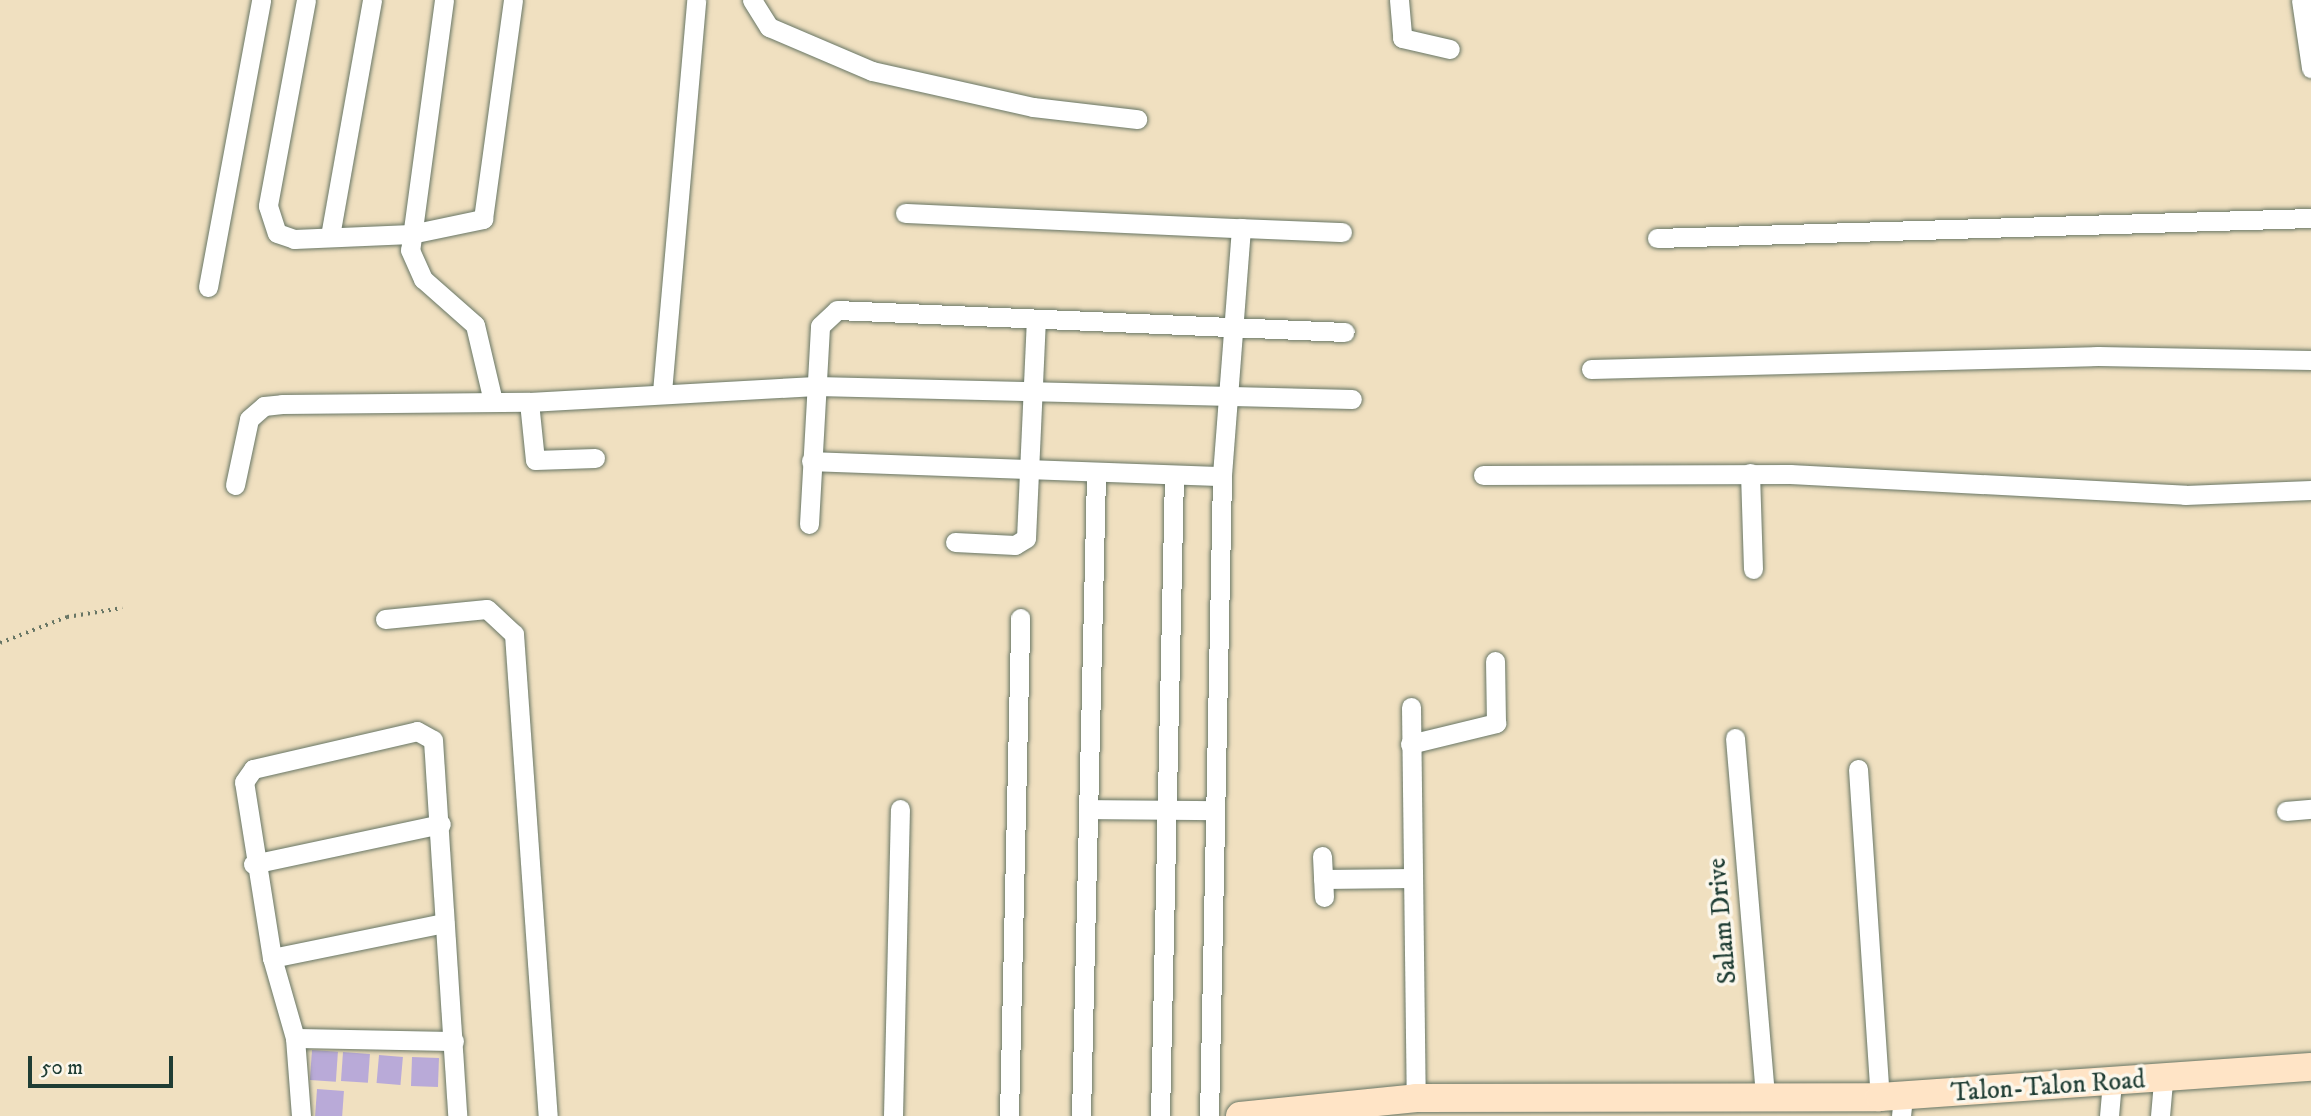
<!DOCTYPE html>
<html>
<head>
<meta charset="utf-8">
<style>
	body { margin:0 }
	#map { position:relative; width:2311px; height:1116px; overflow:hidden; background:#f0e0c0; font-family:"IM FELL DW Pica",serif }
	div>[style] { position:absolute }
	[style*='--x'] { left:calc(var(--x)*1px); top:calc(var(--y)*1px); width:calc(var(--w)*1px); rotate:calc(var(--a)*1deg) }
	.building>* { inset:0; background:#b9aad8; transform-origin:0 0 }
	.path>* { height:3.5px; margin-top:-1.75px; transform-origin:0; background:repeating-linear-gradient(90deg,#687665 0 2px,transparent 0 7px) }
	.roads { filter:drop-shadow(0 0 2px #687665) drop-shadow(0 0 2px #687665) }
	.street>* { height:19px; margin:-9.5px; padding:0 9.5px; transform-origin:9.5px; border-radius:9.5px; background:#fff }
	.secondary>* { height:28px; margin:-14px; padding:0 14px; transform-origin:14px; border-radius:14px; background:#ffe4c6 }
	span { translate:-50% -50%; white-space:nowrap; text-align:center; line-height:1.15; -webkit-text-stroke:7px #fbf7ec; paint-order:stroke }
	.street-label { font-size:26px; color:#1f3d34 }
	.scale { position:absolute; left:28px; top:1056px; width:145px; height:32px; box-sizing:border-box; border:4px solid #1f3d34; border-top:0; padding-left:9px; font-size:21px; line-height:24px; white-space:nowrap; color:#1f3d34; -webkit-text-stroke:5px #fbf7ec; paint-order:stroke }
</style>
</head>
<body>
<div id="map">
	<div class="building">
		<i style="left:312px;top:1050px;width:26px;height:30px;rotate:4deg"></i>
		<i style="left:343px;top:1052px;width:27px;height:29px;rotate:4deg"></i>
		<i style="left:379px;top:1055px;width:24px;height:28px;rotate:5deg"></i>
		<i style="left:412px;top:1057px;width:27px;height:29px;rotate:2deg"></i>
		<i style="left:317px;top:1089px;width:27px;height:27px;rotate:4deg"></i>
	</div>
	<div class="path">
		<i style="--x:0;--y:643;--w:72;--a:-21.2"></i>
		<i style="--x:67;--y:617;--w:56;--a:-9.3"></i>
	</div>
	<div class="roads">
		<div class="street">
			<i style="--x:306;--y:0;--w:209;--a:100.5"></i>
			<i style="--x:268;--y:206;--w:28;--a:72"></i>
			<i style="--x:277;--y:233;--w:18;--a:19"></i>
			<i style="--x:294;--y:239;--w:117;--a:-2.4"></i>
			<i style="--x:411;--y:234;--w:74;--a:-11.8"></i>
			<i style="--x:483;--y:219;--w:221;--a:-82.2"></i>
			<i style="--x:444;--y:0;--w:252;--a:97.7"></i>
			<i style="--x:410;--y:250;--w:32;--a:66"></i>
			<i style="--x:423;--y:279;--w:69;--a:41.5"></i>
			<i style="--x:475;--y:325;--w:78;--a:76.7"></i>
			<i style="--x:752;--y:0;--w:32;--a:58"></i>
			<i style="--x:769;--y:27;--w:112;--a:23.1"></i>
			<i style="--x:872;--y:71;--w:165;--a:12.6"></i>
			<i style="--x:1033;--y:107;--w:105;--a:6.6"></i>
			<i style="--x:1399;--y:0;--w:38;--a:85"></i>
			<i style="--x:1402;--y:38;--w:49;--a:12.9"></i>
			<i style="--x:2301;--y:0;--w:69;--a:81.6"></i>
			<i style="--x:905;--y:213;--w:336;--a:2.6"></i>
			<i style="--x:1241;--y:228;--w:249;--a:94.4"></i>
			<i style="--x:1222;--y:476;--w:640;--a:91.16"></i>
			<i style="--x:1241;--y:228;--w:101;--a:2.3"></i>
			<i style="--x:330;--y:236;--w:240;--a:-79.9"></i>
			<i style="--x:1657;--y:238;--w:654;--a:-1.75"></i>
			<i style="--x:208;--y:287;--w:292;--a:-79.5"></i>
			<i style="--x:1591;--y:369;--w:507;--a:-1.47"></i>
			<i style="--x:2098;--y:356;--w:213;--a:1.1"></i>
			<i style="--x:662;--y:392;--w:393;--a:-85"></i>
			<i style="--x:529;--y:402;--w:58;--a:84.1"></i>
			<i style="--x:535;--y:460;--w:60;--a:-1.9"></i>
			<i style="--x:811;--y:461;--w:411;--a:2.1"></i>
			<i style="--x:1750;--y:473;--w:96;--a:88.2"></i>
			<i style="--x:1483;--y:475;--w:307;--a:-0.2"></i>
			<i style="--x:1790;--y:474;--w:396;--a:3"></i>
			<i style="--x:2185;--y:495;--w:126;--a:-2.3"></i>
			<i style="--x:235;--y:485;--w:67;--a:-78"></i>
			<i style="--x:249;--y:419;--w:20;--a:-41"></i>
			<i style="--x:264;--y:406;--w:18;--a:-6"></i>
			<i style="--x:282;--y:404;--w:247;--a:-0.5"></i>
			<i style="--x:529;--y:402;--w:287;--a:-3.2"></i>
			<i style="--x:816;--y:386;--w:536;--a:1.39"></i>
			<i style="--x:809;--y:524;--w:198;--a:-86.8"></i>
			<i style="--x:820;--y:326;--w:23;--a:-43"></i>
			<i style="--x:837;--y:310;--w:508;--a:2.48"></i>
			<i style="--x:955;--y:542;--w:60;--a:2.9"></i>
			<i style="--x:1015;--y:545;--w:13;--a:-32"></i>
			<i style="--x:1026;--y:538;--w:218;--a:-87.4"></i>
			<i style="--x:385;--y:619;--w:102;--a:-5.6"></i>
			<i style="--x:487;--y:609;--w:37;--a:43"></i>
			<i style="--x:514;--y:634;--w:483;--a:86"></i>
			<i style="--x:1411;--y:707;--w:391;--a:89.3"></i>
			<i style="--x:1735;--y:738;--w:362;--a:85.2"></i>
			<i style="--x:1410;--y:744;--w:89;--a:-13.7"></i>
			<i style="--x:1496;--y:723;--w:62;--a:-90.9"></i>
			<i style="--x:1858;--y:769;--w:329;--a:86.2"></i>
			<i style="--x:1088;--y:809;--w:125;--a:0.5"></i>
			<i style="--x:2286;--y:811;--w:25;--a:-5"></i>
			<i style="--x:1322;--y:856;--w:41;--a:87.2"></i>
			<i style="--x:253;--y:864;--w:192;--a:-12"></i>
			<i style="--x:1323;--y:879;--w:90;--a:-0.6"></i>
			<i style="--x:272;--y:958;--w:176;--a:-11.5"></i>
			<i style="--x:295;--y:1038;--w:159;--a:1.1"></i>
			<i style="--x:301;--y:1116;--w:78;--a:-94.4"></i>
			<i style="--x:295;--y:1038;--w:83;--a:-106"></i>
			<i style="--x:272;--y:958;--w:178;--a:-99"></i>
			<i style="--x:244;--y:782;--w:16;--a:-55"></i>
			<i style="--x:253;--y:769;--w:168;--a:-13"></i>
			<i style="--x:417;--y:731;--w:18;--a:29"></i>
			<i style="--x:433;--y:740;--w:377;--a:86.3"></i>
			<i style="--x:893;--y:1116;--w:307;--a:-88.7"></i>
			<i style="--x:1009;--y:1116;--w:498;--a:-88.7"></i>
			<i style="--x:1081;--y:1116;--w:642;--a:-88.66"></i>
			<i style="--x:1160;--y:1116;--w:640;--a:-88.75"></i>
			<i style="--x:1901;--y:1116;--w:20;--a:-84"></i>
			<i style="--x:2109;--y:1116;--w:32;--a:-85"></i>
			<i style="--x:2160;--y:1116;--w:37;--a:-85"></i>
		</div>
		<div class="secondary">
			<i style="--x:1240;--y:1116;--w:177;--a:-5.8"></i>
			<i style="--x:1416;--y:1098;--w:464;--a:-0.1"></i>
			<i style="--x:1880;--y:1097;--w:432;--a:-4"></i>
		</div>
	</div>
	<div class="street-label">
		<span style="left:1723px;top:921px;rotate:-95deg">Salam Drive</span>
		<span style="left:2048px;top:1087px;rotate:-4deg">Talon-Talon Road</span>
	</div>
	<div class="scale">50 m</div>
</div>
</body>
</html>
